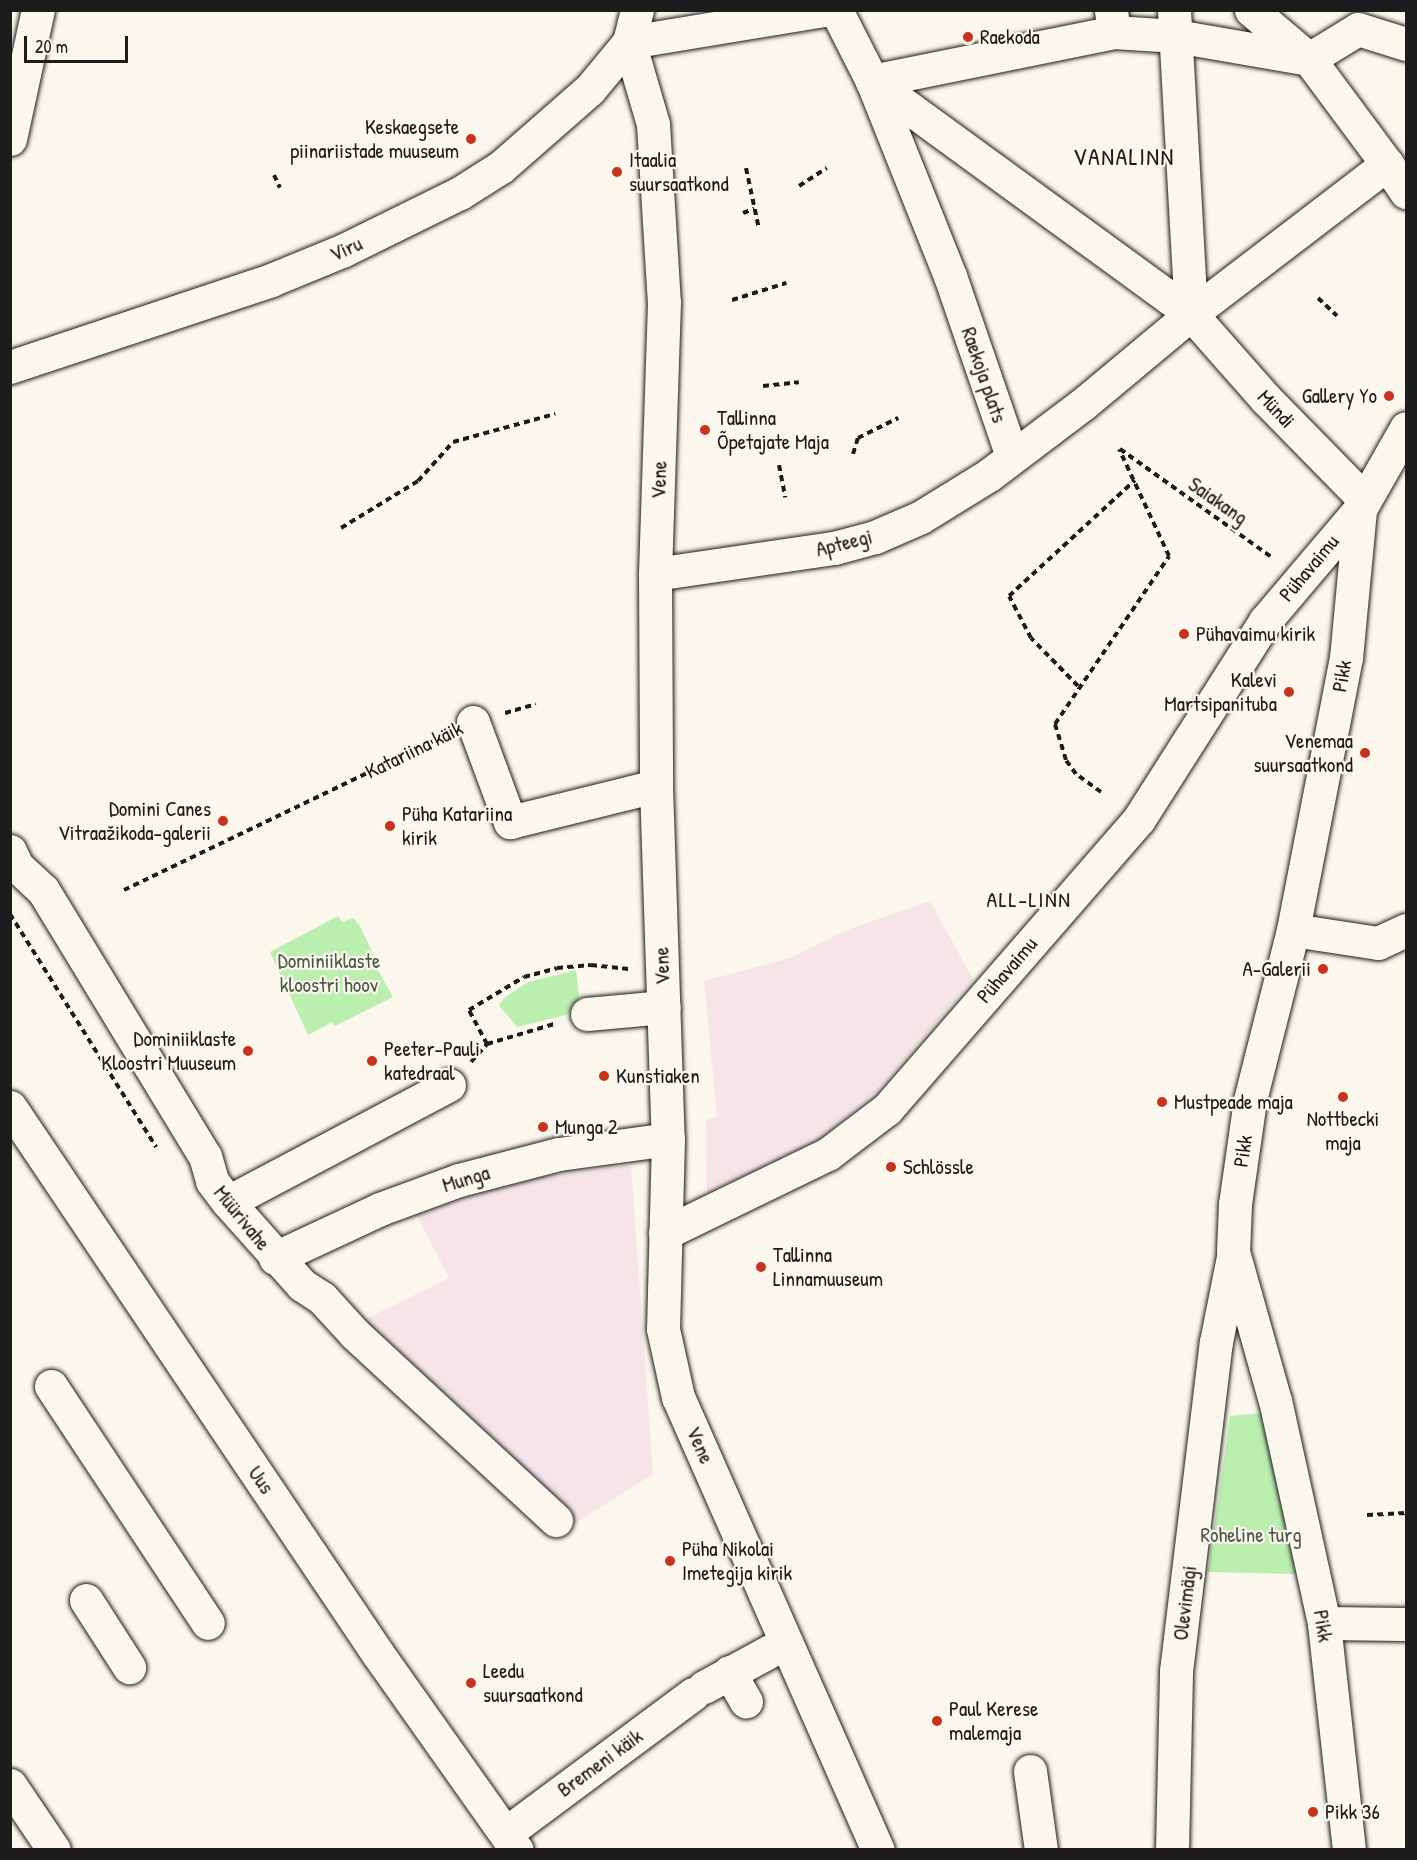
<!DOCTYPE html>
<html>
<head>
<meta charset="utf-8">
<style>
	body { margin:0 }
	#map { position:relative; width:1417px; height:1860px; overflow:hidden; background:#fbf7ec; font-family:"Patrick Hand",sans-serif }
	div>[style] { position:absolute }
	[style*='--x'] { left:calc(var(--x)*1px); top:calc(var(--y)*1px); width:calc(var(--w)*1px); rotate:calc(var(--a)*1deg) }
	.built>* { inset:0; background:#f6e5e8 }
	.green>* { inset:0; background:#baefb0 }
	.path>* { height:4px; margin-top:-2px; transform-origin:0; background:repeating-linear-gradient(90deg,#1c1c1c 0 6px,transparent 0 10.5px) }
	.roads { filter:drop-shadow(0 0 2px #1c1c1c) drop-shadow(0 0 2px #1c1c1c) }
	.minor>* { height:33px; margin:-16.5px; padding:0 16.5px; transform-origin:16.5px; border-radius:16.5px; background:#fbf7ec }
	.dots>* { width:16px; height:16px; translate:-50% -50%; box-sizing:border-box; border:3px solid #fbf7ec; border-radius:50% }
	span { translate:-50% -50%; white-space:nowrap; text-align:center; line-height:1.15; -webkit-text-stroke:4.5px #fbf7ec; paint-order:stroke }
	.poi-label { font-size:21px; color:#1c1c1c }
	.left { translate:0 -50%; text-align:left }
	.right { translate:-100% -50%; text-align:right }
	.street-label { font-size:21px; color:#1c1c1c }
	.park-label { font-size:21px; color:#4b5b48 }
	.neighbourhood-label { font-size:22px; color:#1c1c1c; letter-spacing:1.5px }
	.quarter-label { font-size:24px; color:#1c1c1c; letter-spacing:1.5px }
	.frame { position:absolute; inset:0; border:12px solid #1c1c1c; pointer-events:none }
	.scale { position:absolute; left:24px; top:36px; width:104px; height:27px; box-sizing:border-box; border:3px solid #1c1c1c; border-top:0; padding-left:8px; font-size:18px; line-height:21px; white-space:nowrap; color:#1c1c1c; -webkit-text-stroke:4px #fbf7ec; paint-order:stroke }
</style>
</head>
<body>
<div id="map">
	<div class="built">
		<i style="clip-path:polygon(930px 901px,973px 979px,877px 1091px,823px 1137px,707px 1193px,706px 1120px,717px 1116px,704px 981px,790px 958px,847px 930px)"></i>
		<i style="clip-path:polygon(631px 1165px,653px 1474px,571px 1526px,424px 1390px,358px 1323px,449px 1278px,416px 1214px,531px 1178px)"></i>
	</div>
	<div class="green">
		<i style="clip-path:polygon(338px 916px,342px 922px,353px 918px,360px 926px,373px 954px,370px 956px,393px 997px,335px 1026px,332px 1022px,308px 1035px,270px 952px)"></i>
		<i style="clip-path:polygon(576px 970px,579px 995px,576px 1009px,566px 1015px,517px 1027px,499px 1005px,504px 998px,528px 982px)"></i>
		<i style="clip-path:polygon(1264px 1413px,1297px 1574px,1208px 1572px,1230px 1416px)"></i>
	</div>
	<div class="path">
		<i style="--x:746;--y:168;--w:62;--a:78"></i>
		<i style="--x:274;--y:175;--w:14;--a:65"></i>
		<i style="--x:799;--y:186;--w:33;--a:-33"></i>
		<i style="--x:743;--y:213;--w:12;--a:-20"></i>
		<i style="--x:1318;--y:298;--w:26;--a:43"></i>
		<i style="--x:732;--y:300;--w:57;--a:-17.5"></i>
		<i style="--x:763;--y:386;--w:36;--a:-6"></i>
		<i style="--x:1120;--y:449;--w:188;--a:35.5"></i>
		<i style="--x:853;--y:454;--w:17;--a:-73"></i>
		<i style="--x:858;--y:438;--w:45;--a:-26.6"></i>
		<i style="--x:779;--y:465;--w:33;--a:79"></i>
		<i style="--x:341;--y:528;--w:90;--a:-31.4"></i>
		<i style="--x:418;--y:481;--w:52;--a:-48.1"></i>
		<i style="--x:453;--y:442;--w:106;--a:-15.4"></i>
		<i style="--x:1078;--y:686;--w:67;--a:-134.4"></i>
		<i style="--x:1031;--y:638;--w:47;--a:-117.6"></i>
		<i style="--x:1009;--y:596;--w:171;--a:-42.6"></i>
		<i style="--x:505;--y:713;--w:32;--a:-16"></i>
		<i style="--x:1101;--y:792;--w:31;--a:-144"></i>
		<i style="--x:1076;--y:774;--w:17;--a:-126"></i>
		<i style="--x:1066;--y:760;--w:38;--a:-107"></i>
		<i style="--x:1055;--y:724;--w:203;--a:-55.8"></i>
		<i style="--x:1169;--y:556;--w:118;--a:-115"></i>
		<i style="--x:124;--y:890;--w:353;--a:-25.7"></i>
		<i style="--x:10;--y:914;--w:275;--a:57.9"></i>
		<i style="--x:487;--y:1044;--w:38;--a:-118"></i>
		<i style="--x:469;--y:1010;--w:64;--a:-31"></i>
		<i style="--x:524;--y:977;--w:34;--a:-15"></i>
		<i style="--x:557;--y:968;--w:34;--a:-5"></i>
		<i style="--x:591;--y:965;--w:38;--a:6"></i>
		<i style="--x:471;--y:1062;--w:24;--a:-48"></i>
		<i style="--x:487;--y:1044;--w:70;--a:-16.6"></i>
		<i style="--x:1367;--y:1515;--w:39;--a:-3"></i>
	</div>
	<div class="roads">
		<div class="minor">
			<i style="--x:836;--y:10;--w:80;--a:63.1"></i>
			<i style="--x:872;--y:81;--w:395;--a:36.1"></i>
			<i style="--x:1191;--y:314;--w:113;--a:48.6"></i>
			<i style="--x:1266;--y:399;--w:141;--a:45.6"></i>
			<i style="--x:1174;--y:10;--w:304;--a:86.8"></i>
			<i style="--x:1114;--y:32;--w:62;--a:3.7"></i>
			<i style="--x:1176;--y:36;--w:135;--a:9.8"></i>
			<i style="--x:1309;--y:59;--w:57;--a:-31.5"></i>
			<i style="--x:1358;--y:29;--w:50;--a:17.4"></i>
			<i style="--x:629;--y:42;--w:85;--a:73.7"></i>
			<i style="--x:653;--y:124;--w:178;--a:86.5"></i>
			<i style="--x:664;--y:302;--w:272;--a:91.9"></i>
			<i style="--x:655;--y:574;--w:212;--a:89.7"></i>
			<i style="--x:656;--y:786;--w:353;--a:88.1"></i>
			<i style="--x:668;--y:1139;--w:190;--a:91.5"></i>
			<i style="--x:663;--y:1329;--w:70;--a:77.6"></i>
			<i style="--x:678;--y:1397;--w:495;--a:66.2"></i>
			<i style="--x:629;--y:42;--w:198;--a:-9.3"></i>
			<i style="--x:10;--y:139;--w:132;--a:-77.8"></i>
			<i style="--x:1387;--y:164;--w:34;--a:56"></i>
			<i style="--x:10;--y:367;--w:275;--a:-18.4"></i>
			<i style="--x:271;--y:280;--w:79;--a:-22.3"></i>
			<i style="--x:344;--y:250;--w:129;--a:-26.2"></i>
			<i style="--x:460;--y:193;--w:49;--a:-32.4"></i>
			<i style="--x:501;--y:167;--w:118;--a:-41.2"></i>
			<i style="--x:590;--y:89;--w:61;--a:-50.3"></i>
			<i style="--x:629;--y:42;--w:33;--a:-76"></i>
			<i style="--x:1012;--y:456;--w:190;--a:-109"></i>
			<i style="--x:950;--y:276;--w:210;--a:-111.8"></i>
			<i style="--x:872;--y:81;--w:247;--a:-11.4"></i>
			<i style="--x:1114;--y:32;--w:22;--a:-98"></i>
			<i style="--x:655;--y:574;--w:181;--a:-8.3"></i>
			<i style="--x:834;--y:548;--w:42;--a:-15"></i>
			<i style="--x:875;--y:537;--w:50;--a:-23.5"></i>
			<i style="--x:921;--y:517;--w:80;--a:-31.7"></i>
			<i style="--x:989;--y:475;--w:118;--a:-37.1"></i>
			<i style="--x:1083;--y:404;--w:141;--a:-39.8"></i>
			<i style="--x:1191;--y:314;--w:247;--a:-37.4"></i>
			<i style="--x:1387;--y:164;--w:131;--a:-126.6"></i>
			<i style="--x:1309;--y:59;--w:76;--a:-139.8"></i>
			<i style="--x:473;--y:722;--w:107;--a:69.7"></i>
			<i style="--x:510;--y:822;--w:150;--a:-13.9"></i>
			<i style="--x:10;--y:851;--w:17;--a:65"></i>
			<i style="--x:17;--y:866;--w:35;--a:43"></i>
			<i style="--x:43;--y:890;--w:311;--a:58.7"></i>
			<i style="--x:205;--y:1156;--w:26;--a:74"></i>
			<i style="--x:212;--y:1181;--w:26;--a:53"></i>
			<i style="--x:228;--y:1202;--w:111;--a:48.3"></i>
			<i style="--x:302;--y:1285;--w:24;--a:33"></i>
			<i style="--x:322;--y:1298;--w:49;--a:47.5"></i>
			<i style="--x:355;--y:1334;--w:274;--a:42.8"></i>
			<i style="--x:1293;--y:930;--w:86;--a:8.7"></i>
			<i style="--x:1378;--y:943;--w:31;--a:-25"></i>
			<i style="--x:587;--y:1014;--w:77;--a:-5.2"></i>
			<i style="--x:10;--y:1107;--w:659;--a:56.07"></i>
			<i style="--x:378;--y:1654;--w:240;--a:54.7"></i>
			<i style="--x:228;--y:1202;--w:250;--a:-27.9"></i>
			<i style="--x:665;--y:1233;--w:181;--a:-25.9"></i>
			<i style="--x:828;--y:1154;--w:74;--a:-37.3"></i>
			<i style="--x:887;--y:1109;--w:384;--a:-49"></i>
			<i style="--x:1139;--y:819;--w:235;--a:-57.5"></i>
			<i style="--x:1265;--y:621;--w:147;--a:-49.7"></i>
			<i style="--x:275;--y:1258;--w:116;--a:-25"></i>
			<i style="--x:380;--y:1209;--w:84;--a:-20.2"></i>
			<i style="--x:459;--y:1180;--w:103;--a:-14.6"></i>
			<i style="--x:559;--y:1154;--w:110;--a:-7.8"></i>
			<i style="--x:51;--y:1386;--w:284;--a:56.5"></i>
			<i style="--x:86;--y:1600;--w:80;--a:57.3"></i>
			<i style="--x:1324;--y:1623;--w:82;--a:0.7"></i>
			<i style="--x:729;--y:1672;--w:34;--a:60"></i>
			<i style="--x:704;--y:1687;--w:92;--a:-28.5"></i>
			<i style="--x:1030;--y:1771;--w:80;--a:82.1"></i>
			<i style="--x:10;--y:1785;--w:78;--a:55.9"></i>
			<i style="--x:506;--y:1833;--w:233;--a:-36.6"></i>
			<i style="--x:1172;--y:1850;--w:179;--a:-88.7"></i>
			<i style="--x:1176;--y:1671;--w:331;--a:-83.1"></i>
			<i style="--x:1216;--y:1342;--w:87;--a:-78.7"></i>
			<i style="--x:1349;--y:1850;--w:228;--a:-96.3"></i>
			<i style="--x:1324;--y:1623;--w:227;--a:-102.4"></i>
			<i style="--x:1275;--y:1401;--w:155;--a:-105.7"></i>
			<i style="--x:1233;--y:1252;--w:48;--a:-87.6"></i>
			<i style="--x:1235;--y:1204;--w:105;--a:-81.8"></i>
			<i style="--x:1250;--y:1100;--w:175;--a:-75.8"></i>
			<i style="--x:1293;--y:930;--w:277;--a:-79"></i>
			<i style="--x:1346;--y:658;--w:150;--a:-84.6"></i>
			<i style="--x:1360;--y:509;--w:93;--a:-60.4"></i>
		</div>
	</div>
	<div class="dots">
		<i style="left:968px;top:37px;background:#c8321e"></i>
		<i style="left:471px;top:139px;background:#c8321e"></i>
		<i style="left:617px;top:172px;background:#c8321e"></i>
		<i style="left:1389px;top:396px;background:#c8321e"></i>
		<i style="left:705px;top:430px;background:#c8321e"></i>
		<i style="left:1184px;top:634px;background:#c8321e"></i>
		<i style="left:1289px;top:692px;background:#c8321e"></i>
		<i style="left:1365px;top:753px;background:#c8321e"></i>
		<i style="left:223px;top:821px;background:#c8321e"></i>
		<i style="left:390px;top:826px;background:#c8321e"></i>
		<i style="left:1323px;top:969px;background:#c8321e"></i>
		<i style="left:248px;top:1051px;background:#c8321e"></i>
		<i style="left:372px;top:1061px;background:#c8321e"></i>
		<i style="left:604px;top:1076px;background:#c8321e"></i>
		<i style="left:1343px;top:1097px;background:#c8321e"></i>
		<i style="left:1162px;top:1102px;background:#c8321e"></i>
		<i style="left:543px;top:1127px;background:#c8321e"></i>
		<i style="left:891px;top:1167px;background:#c8321e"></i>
		<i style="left:761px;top:1267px;background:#c8321e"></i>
		<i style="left:670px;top:1561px;background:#c8321e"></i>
		<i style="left:471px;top:1683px;background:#c8321e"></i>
		<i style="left:937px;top:1721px;background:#c8321e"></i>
		<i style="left:1313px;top:1812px;background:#c8321e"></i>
	</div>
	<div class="poi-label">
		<span class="left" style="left:980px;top:37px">Raekoda</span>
		<span class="right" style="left:459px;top:139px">Keskaegsete<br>piinariistade muuseum</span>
		<span class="left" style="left:629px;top:172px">Itaalia<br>suursaatkond</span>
		<span class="right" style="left:1377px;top:396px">Gallery Yo</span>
		<span class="left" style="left:717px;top:430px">Tallinna<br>Õpetajate Maja</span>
		<span class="left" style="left:1196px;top:634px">Pühavaimu kirik</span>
		<span class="right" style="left:1277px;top:692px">Kalevi<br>Martsipanituba</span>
		<span class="right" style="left:1353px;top:753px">Venemaa<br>suursaatkond</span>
		<span class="right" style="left:211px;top:821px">Domini Canes<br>Vitraažikoda-galerii</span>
		<span class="left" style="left:402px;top:826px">Püha Katariina<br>kirik</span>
		<span class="right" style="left:1311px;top:969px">A-Galerii</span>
		<span class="right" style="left:236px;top:1051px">Dominiiklaste<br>Kloostri Muuseum</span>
		<span class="left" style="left:384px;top:1061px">Peeter-Pauli<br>katedraal</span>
		<span class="left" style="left:616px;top:1076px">Kunstiaken</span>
		<span class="left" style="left:1174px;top:1102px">Mustpeade maja</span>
		<span style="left:1343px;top:1131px">Nottbecki<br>maja</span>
		<span class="left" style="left:555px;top:1127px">Munga 2</span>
		<span class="left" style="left:903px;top:1167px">Schlössle</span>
		<span class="left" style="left:773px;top:1267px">Tallinna<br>Linnamuuseum</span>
		<span class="left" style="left:682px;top:1561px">Püha Nikolai<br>Imetegija kirik</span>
		<span class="left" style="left:483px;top:1683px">Leedu<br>suursaatkond</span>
		<span class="left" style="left:949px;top:1721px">Paul Kerese<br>malemaja</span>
		<span class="left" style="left:1325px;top:1812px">Pikk 36</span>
	</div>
	<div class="street-label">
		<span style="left:346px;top:249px;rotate:-24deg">Viru</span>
		<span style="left:984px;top:375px;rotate:71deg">Raekoja plats</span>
		<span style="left:1276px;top:409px;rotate:47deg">Mündi</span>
		<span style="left:659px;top:480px;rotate:-88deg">Vene</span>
		<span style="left:1218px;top:501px;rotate:35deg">Saiakang</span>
		<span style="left:844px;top:543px;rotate:-14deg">Apteegi</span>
		<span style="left:1309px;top:568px;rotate:-50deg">Pühavaimu</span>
		<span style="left:1342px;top:676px;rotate:-80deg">Pikk</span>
		<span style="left:414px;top:750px;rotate:-26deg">Katariina käik</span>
		<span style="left:662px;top:966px;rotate:-92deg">Vene</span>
		<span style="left:1007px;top:970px;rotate:-49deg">Pühavaimu</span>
		<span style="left:1243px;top:1151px;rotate:-82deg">Pikk</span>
		<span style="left:466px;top:1179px;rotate:-17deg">Munga</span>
		<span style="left:242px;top:1218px;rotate:51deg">Müürivahe</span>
		<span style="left:700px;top:1445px;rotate:66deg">Vene</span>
		<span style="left:261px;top:1480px;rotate:55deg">Uus</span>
		<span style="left:1185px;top:1603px;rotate:-83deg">Olevimägi</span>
		<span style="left:1323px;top:1626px;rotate:81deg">Pikk</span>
		<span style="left:600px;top:1763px;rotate:-36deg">Bremeni käik</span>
	</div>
	<div class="park-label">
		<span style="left:329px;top:973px">Dominiiklaste<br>kloostri hoov</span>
		<span style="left:1251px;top:1535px">Roheline turg</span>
	</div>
	<div class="neighbourhood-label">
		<span style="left:1029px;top:900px">ALL-LINN</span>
	</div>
	<div class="quarter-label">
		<span style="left:1124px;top:157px">VANALINN</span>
	</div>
	<div class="frame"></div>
	<div class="scale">20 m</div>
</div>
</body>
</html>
